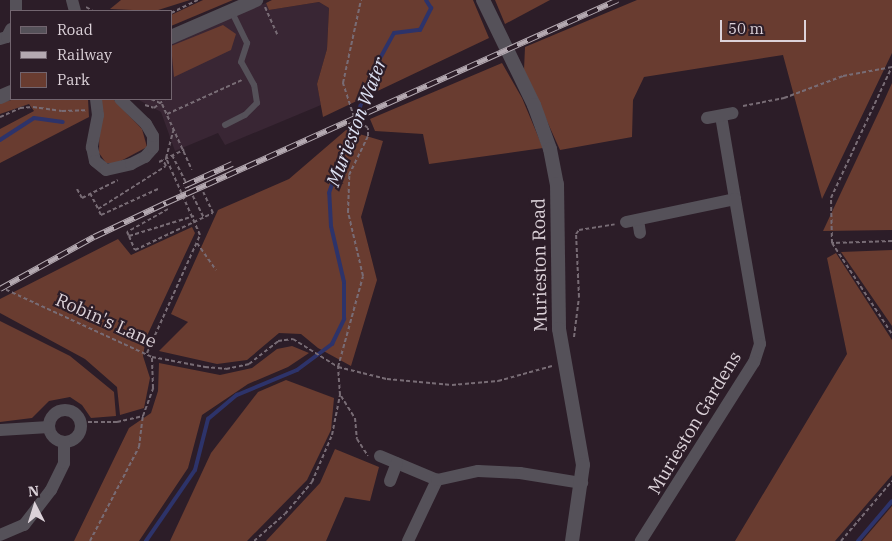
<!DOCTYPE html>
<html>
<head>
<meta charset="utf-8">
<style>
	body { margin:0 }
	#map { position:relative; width:892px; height:541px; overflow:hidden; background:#2c1d28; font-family:"IBM Plex Serif",serif }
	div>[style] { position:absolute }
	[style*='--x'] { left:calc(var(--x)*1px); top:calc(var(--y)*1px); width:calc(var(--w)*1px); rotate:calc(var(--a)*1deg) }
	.built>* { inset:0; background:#392634 }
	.green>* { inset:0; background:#693c30 }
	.stream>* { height:4px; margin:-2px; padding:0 2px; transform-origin:2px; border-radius:2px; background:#2d336a }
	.path>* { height:2px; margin-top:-1px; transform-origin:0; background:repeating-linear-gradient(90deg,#786c75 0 4px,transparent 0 6.5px) }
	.service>* { height:6px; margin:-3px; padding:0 3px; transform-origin:3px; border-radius:3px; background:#555159 }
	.minor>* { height:12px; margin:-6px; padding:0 6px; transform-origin:6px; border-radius:6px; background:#555159 }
	.minor>.ring { margin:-6px; padding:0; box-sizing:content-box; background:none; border:12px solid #555159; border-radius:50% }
	.tertiary>* { height:14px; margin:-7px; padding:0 7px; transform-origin:7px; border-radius:7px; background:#555159 }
	.rail>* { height:5.5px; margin-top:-2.75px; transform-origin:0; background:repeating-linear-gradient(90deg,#2c1d28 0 11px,#b4a9b1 0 22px); box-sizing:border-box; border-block:1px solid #b4a9b1 }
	span { translate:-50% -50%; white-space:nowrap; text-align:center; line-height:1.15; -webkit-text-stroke:4.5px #2c1d28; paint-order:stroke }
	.street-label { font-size:18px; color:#dcd2d9 }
	.water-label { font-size:19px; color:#dde1f3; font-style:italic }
	.legend { position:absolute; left:10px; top:10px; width:162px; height:90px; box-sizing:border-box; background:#2c1d28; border:1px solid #72656f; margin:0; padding:6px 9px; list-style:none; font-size:15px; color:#dcd2d9 }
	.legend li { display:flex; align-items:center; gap:10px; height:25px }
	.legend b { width:25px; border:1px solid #72656f }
	.north { position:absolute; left:10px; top:481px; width:50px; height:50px; -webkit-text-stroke:4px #2c1d28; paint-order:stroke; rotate:355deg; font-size:14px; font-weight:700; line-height:20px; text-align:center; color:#dcd2d9 }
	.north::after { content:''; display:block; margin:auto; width:18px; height:22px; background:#dcd2d9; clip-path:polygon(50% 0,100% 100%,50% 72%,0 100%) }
	.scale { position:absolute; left:720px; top:20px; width:86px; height:22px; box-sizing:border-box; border:2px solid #dcd2d9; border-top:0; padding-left:6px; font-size:15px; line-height:18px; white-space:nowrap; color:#dcd2d9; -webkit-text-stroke:4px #2c1d28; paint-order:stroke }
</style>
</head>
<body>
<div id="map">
	<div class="built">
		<i style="clip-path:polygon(319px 2px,329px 8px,327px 49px,317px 84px,321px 105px,225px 145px,218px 133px,175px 151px,161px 112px,137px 99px,171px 99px,171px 41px,266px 3px,269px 10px)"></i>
	</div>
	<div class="green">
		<i style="clip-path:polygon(121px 0,190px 0,155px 11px,110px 9px)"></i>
		<i style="clip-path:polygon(203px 0,233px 0,171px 26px,171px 15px)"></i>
		<i style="clip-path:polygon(272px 0,473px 0,489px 38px,323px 117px,317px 84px,327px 49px,329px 8px,319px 2px,269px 10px,266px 3px)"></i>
		<i style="clip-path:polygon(495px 0,550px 0,505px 24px)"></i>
		<i style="clip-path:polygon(637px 0,892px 0,892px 53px,822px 199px,783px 55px,644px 77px,633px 100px,632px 137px,560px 150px,524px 70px,525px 47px)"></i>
		<i style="clip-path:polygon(223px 25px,236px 34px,231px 50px,174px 77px,171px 46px)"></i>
		<i style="clip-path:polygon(502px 63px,522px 98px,543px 148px,429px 164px,423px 134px,375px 131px,370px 119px)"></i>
		<i style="clip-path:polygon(892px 83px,892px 230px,823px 231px,883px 103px)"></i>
		<i style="clip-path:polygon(15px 99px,88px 99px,89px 117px,0 163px,0 129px,34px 111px,29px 104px,0 114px,0 103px)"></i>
		<i style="clip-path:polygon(100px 99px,113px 99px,142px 129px,147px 147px,117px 163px,106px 163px,99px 153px)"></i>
		<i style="clip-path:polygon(346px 130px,383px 141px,361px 217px,377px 280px,351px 366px,318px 348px,301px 334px,279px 333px,247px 360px,217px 364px,159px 351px,188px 322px,171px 314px,218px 210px,289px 179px)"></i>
		<i style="clip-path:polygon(192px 227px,195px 233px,146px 338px,143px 356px,150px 378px,144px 408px,120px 415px,117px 387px,85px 359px,0 313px,0 299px,118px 239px,131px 255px)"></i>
		<i style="clip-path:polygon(892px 250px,892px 326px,841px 252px)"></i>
		<i style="clip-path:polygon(836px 253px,892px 340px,892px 475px,835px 541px,735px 541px,847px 354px,827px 258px)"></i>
		<i style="clip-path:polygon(0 321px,70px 356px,114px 392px,116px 416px,91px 418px,82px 405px,70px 397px,49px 401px,32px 418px,0 422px)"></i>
		<i style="clip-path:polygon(292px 346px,309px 353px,288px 367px,248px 384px,202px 415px,188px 468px,139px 541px,74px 541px,129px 428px,151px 413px,158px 391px,159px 363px,220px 375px,252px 368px,277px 349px)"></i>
		<i style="clip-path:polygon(286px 380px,334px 398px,331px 430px,307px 480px,247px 541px,170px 541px,211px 453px,258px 392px)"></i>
		<i style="clip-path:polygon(335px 449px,379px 467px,370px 501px,345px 497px,326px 541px,266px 541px,320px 483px)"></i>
		<i style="clip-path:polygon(892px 506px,892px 541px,862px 541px)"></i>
	</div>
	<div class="stream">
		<i style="--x:0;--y:140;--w:40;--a:-32.9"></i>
		<i style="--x:34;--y:118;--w:29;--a:8"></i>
		<i style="--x:146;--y:541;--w:86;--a:-55.4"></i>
		<i style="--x:195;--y:470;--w:53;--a:-75.7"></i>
		<i style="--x:208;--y:419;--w:38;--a:-40"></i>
		<i style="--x:237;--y:395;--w:65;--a:-22.6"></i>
		<i style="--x:297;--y:370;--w:44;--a:-36.6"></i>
		<i style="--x:332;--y:344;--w:28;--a:-64"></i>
		<i style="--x:344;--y:319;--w:37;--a:-90"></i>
		<i style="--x:344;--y:282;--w:57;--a:-103.1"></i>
		<i style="--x:331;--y:226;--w:33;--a:-93"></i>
		<i style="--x:329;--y:193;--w:130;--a:-70.2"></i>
		<i style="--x:373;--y:71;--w:43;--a:-61.1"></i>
		<i style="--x:394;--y:33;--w:26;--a:-7"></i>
		<i style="--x:420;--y:30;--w:25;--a:-63"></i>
		<i style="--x:431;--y:8;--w:9;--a:-122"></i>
		<i style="--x:858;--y:541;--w:52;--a:-49.6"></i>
	</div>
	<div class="path">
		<i style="--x:86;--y:7;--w:8;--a:30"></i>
		<i style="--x:265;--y:7;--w:30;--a:66"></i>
		<i style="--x:171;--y:13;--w:30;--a:-26"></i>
		<i style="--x:171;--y:82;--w:4;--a:90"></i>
		<i style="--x:151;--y:99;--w:12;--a:24"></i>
		<i style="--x:162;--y:104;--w:72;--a:65.6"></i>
		<i style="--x:145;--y:105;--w:9;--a:18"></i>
		<i style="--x:154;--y:108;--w:14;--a:-39"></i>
		<i style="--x:743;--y:106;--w:42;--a:-11"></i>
		<i style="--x:784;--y:98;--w:63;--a:-20.4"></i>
		<i style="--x:843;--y:76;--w:50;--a:-10.4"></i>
		<i style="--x:167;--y:114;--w:82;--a:-24.4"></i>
		<i style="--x:0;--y:117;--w:22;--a:-24"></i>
		<i style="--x:20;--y:108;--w:13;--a:-4"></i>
		<i style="--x:33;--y:107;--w:29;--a:8"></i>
		<i style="--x:62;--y:111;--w:24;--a:-2"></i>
		<i style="--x:172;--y:155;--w:71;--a:63.1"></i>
		<i style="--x:159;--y:162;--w:28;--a:-26"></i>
		<i style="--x:77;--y:189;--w:10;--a:61"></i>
		<i style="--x:82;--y:198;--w:40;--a:-26.6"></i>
		<i style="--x:158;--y:189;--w:63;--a:155.5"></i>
		<i style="--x:101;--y:215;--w:7;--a:-117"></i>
		<i style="--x:98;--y:209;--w:80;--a:-32.3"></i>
		<i style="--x:166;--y:166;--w:7;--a:-117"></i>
		<i style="--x:90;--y:193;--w:18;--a:63"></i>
		<i style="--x:168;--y:209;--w:47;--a:150.7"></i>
		<i style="--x:127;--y:232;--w:4;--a:63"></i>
		<i style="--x:129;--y:236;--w:68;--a:-17.1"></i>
		<i style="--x:129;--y:236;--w:15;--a:67"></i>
		<i style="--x:135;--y:250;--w:86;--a:-25.4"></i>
		<i style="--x:213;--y:213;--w:23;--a:-115"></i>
		<i style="--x:892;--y:241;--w:60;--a:178.1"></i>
		<i style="--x:832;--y:243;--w:109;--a:56.6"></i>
		<i style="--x:197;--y:243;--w:33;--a:55"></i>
		<i style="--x:832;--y:243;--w:45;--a:-91.3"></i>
		<i style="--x:831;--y:198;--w:142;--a:-65.1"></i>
		<i style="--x:0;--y:287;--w:167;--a:24.7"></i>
		<i style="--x:152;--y:357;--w:54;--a:10.7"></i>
		<i style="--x:205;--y:367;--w:21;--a:5"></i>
		<i style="--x:226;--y:369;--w:24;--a:-12"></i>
		<i style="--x:249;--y:364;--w:37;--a:-38"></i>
		<i style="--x:278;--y:341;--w:15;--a:-8"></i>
		<i style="--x:293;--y:339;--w:53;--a:31.9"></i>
		<i style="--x:338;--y:367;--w:50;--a:13.8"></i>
		<i style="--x:387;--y:379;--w:65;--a:5.3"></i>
		<i style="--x:452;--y:385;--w:46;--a:-5"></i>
		<i style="--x:498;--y:381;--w:56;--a:-15.5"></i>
		<i style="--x:574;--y:337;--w:40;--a:-82.9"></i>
		<i style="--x:579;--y:297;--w:63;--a:-92.7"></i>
		<i style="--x:576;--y:234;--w:5;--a:-53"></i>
		<i style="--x:579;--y:230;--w:36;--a:-9"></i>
		<i style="--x:147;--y:353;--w:129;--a:-65.8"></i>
		<i style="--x:200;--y:235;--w:84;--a:-113.8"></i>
		<i style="--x:166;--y:158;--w:30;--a:-75"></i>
		<i style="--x:341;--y:396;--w:26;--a:58"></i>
		<i style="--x:355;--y:418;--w:21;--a:85"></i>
		<i style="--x:357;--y:439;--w:20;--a:57"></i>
		<i style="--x:81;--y:422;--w:36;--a:0"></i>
		<i style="--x:117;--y:422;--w:27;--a:-13"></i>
		<i style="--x:90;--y:541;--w:106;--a:-62.5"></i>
		<i style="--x:139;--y:447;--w:31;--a:-83"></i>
		<i style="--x:143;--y:416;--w:30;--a:-70"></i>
		<i style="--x:153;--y:388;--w:30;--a:-92"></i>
		<i style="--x:254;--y:541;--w:41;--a:-41.1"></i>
		<i style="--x:285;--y:514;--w:42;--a:-49.8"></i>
		<i style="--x:312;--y:482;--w:51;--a:-66.9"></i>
		<i style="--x:332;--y:435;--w:41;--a:-78.7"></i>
		<i style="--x:340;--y:395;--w:28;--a:-94"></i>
		<i style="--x:338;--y:367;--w:94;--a:-74.6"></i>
		<i style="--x:363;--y:276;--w:66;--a:-103.2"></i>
		<i style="--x:348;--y:212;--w:37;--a:-88"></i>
		<i style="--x:349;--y:175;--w:43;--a:-64"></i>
		<i style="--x:368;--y:136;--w:8;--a:-90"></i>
		<i style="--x:368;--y:128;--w:18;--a:-142"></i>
		<i style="--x:354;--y:117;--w:36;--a:-108"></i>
		<i style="--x:343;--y:83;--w:85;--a:-77.8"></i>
		<i style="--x:841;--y:541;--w:79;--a:-49.6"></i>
	</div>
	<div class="service">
		<i style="--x:225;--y:125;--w:22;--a:-27"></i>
		<i style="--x:245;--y:115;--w:17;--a:-45"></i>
		<i style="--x:257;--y:103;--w:18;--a:-99"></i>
		<i style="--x:254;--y:85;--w:26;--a:-119"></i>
		<i style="--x:241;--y:62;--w:20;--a:-72"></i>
		<i style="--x:247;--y:43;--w:34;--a:-116"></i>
	</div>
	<div class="minor">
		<i style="--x:16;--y:0;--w:11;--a:90"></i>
		<i style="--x:72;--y:0;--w:11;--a:75"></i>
		<i style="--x:0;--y:39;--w:7;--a:-16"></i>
		<i style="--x:7;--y:37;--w:9;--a:-63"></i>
		<i style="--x:96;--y:99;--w:16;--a:83"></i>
		<i style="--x:98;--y:115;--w:33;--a:101"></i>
		<i style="--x:92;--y:147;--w:14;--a:78"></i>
		<i style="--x:95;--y:161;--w:14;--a:39"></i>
		<i style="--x:106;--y:170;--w:26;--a:-13"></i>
		<i style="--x:131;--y:164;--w:16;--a:-27"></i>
		<i style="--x:145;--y:157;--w:12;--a:-48"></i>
		<i style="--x:153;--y:148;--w:12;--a:-90"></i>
		<i style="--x:153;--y:136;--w:14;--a:-120"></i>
		<i style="--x:146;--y:124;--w:36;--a:-136"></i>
		<i style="--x:721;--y:116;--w:84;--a:80.4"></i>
		<i style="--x:707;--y:118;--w:26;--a:-11"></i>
		<i style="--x:638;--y:220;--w:13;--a:81"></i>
		<i style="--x:626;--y:222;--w:111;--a:-11.9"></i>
		<i style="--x:735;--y:199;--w:147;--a:80.2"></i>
		<i style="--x:760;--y:344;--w:19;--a:108"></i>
		<i style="--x:754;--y:362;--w:212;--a:122.3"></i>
		<i class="ring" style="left:49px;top:410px;width:20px;height:20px"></i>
		<i style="--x:0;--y:430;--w:49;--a:-3.5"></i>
		<i style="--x:380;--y:456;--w:62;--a:22.8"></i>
		<i style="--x:390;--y:481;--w:19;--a:-69"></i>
		<i style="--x:0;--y:535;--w:26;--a:-23"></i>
		<i style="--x:24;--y:525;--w:44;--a:-52.4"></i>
		<i style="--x:51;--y:490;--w:30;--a:-64"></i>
		<i style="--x:64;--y:463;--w:21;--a:-90"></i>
		<i style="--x:408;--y:541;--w:68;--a:-64.6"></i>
		<i style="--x:437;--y:480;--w:42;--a:-12.4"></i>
		<i style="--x:478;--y:471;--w:42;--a:2.7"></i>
		<i style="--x:520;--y:473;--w:63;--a:9.2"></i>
	</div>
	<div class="tertiary">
		<i style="--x:483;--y:0;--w:117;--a:64.1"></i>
		<i style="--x:534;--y:105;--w:47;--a:70"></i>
		<i style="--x:550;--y:149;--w:36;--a:79"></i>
		<i style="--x:557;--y:184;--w:145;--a:89.2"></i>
		<i style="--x:559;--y:329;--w:138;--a:80"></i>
		<i style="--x:583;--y:465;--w:77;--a:98.2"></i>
		<i style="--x:171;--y:37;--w:93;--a:-23.5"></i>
		<i style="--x:0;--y:97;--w:12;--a:-24"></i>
	</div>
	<div class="rail">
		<i style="--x:184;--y:186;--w:53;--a:-24.6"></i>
		<i style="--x:0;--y:289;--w:107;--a:-29"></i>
		<i style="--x:94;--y:237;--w:80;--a:-25.3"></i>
		<i style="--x:166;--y:203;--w:495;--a:-24.2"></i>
	</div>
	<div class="street-label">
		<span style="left:540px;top:265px;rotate:-91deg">Murieston Road</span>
		<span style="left:106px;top:321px;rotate:24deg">Robin's Lane</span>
		<span style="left:695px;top:423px;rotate:-59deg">Murieston Gardens</span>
	</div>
	<div class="water-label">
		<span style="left:357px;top:122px;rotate:-69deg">Murieston Water</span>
	</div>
	<ul class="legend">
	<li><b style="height:6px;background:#555159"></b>Road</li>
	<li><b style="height:6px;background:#b4a9b1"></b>Railway</li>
	<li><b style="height:14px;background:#693c30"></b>Park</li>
	</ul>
	<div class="north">N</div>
	<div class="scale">50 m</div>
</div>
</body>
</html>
